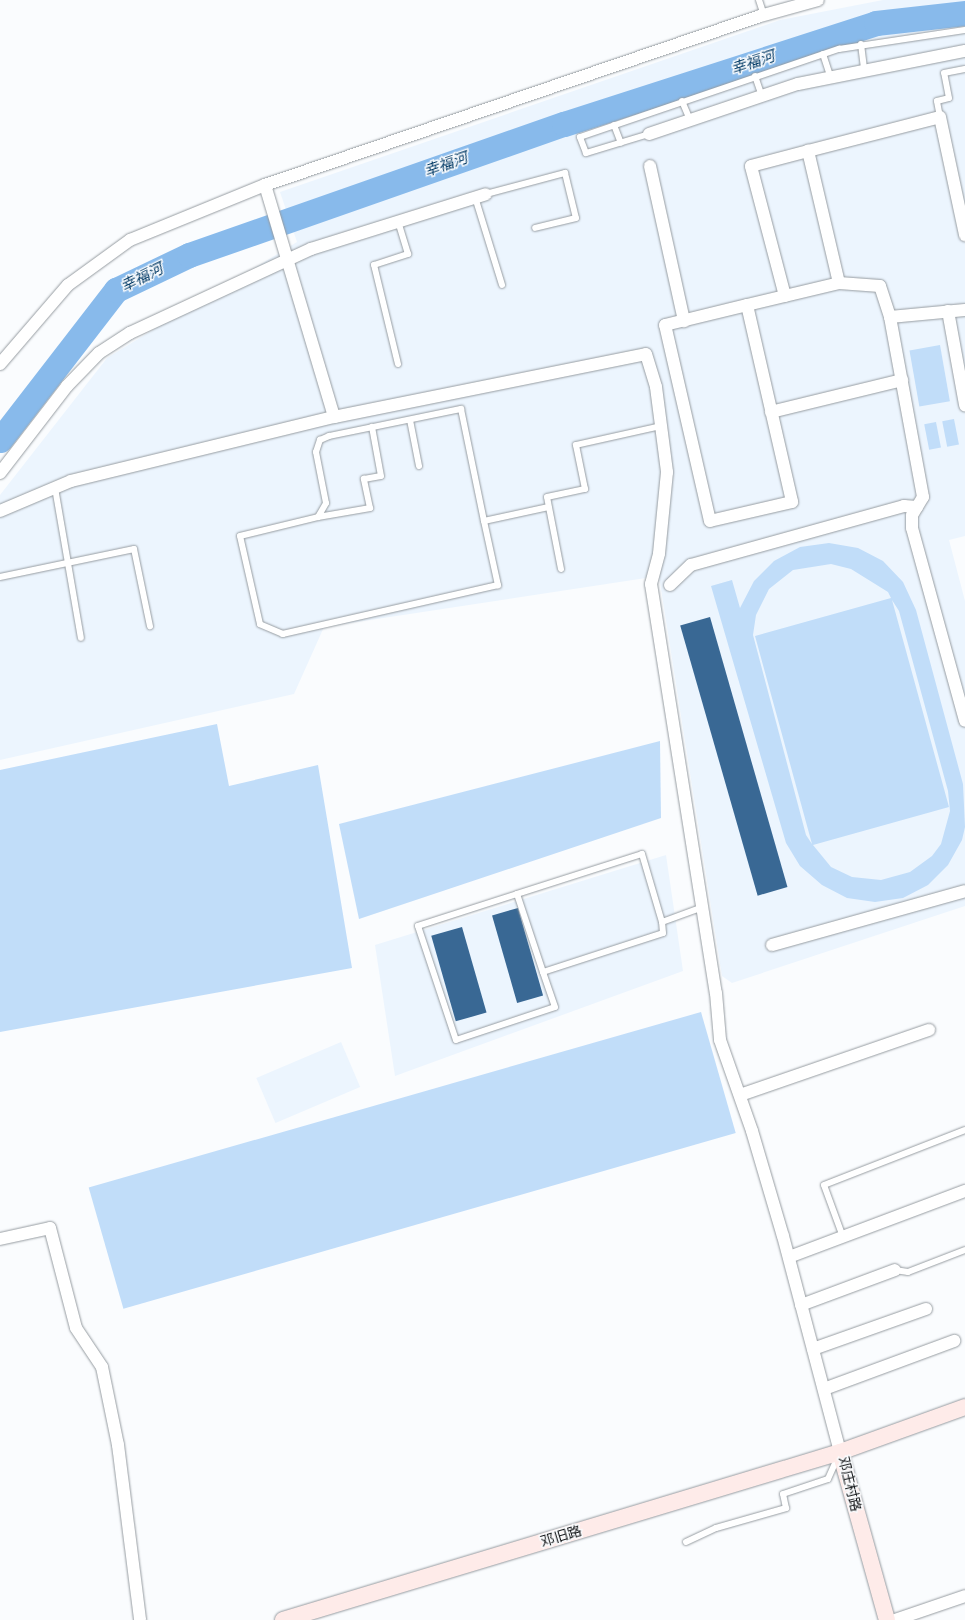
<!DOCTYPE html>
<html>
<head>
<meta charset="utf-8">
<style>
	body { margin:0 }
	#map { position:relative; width:965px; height:1620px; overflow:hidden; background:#fafcfe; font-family:"DM Sans","Noto Sans SC",sans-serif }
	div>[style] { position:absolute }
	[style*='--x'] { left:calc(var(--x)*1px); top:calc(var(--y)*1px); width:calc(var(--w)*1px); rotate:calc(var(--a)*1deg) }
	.built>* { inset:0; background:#ecf5fe; transform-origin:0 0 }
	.green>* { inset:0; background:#c1ddf9; transform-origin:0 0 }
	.river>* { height:25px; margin:-12.5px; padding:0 12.5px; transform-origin:12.5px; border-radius:12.5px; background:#88baeb }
	.building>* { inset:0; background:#396894; transform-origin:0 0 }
	.roads { filter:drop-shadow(0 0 1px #969ca1) drop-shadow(0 0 1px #969ca1) }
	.lane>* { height:6px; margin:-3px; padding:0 3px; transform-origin:3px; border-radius:3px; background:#fff }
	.street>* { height:12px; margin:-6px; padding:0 6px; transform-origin:6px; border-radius:6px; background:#fff }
	.secondary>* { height:16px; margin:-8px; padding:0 8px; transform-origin:8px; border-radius:8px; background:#feebe9 }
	span { translate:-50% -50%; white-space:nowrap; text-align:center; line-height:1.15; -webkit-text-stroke:3px #fafcfe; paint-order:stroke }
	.street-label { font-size:14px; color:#121416 }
	.water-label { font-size:15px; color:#003965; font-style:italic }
</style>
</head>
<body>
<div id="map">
	<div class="built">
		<i style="clip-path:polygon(883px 0,965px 0,965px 536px,949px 540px,965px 601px,965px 906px,732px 983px,722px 976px,659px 576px,324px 627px,294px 694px,0 760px,0 495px,107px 358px,297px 242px,280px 192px,780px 20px)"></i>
		<i style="clip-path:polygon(666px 855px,683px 971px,395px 1076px,375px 945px)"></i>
		<i style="left:341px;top:1042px;width:49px;height:92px;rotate:67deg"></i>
	</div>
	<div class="green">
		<i style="left:940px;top:345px;width:57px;height:31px;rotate:80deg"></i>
		<i style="left:954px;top:419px;width:26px;height:12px;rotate:79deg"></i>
		<i style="left:936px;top:422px;width:26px;height:12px;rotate:79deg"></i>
		<i style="clip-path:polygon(evenodd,829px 543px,858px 548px,883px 561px,903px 582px,916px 610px,963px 784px,965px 827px,962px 840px,948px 865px,928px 885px,903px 898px,875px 902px,847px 898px,822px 885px,800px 866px,786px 843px,711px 586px,732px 580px,740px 608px,754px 581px,774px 561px,800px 547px,829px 543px,831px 564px,851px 569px,888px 592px,891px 598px,755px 636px,812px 844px,806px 835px,753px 635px,756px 615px,769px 589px,793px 570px,831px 564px,829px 543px,892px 600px,899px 611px,948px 791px,950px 811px,941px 844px,932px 856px,910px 872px,881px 880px,852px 877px,831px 867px,813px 845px,949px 807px,892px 600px)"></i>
		<i style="clip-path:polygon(217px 724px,229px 786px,318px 765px,352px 968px,0 1032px,0 770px)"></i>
		<i style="clip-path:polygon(660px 741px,661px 818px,359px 919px,339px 824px)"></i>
		<i style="left:701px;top:1012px;width:126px;height:637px;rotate:74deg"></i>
	</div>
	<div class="river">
		<i style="--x:0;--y:440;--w:190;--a:-52.3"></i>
		<i style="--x:116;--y:290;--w:81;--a:-25.6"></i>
		<i style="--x:189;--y:255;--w:397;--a:-19.3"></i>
		<i style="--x:564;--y:124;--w:328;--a:-17.9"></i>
		<i style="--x:876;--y:23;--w:90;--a:-6.4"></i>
	</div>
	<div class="building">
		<i style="left:710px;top:617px;width:281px;height:31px;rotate:74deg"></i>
		<i style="left:518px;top:908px;width:91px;height:27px;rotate:74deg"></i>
		<i style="left:462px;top:927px;width:89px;height:32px;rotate:74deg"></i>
	</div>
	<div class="roads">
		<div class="lane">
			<i style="--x:759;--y:0;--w:16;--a:72"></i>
			<i style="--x:861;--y:44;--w:24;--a:83"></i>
			<i style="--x:823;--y:54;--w:23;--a:72"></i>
			<i style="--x:755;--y:76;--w:21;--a:71"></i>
			<i style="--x:682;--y:101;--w:21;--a:67"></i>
			<i style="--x:940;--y:117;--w:16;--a:-101"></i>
			<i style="--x:937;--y:101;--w:12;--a:-14"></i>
			<i style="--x:949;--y:98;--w:25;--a:-101"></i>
			<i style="--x:944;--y:73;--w:21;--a:-11"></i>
			<i style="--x:614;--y:125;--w:19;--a:69"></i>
			<i style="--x:649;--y:134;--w:66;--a:163.2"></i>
			<i style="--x:586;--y:153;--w:17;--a:-111"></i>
			<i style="--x:580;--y:137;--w:274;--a:-18.8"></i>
			<i style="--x:839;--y:49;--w:127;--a:-8.6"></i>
			<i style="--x:486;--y:194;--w:82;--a:-14.9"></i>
			<i style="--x:565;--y:173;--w:46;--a:76.3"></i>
			<i style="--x:576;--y:218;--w:42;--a:166.3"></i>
			<i style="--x:475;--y:197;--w:92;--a:72.9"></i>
			<i style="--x:398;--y:364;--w:102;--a:-103.6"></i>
			<i style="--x:374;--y:265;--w:36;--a:-18"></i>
			<i style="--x:408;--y:254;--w:34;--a:-107"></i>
			<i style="--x:410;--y:420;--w:47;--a:78.9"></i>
			<i style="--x:55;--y:488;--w:152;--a:80.2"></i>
			<i style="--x:318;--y:517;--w:53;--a:-9.8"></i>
			<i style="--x:370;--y:508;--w:30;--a:-102"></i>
			<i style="--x:364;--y:479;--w:17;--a:-10"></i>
			<i style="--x:381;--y:476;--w:50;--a:-100.4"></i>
			<i style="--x:484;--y:521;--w:66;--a:77.7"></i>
			<i style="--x:498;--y:585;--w:221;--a:167.2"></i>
			<i style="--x:283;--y:634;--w:25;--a:-157"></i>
			<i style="--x:260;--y:624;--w:90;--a:-102.8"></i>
			<i style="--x:240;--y:536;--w:80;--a:-13.7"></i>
			<i style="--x:318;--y:517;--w:16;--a:-60"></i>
			<i style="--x:326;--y:503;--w:52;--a:-101.1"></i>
			<i style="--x:316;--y:452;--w:13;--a:-72"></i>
			<i style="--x:320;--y:440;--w:10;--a:-24"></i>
			<i style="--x:329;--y:436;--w:135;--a:-11.6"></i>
			<i style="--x:461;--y:409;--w:114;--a:78.4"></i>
			<i style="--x:484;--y:521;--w:66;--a:-12.2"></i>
			<i style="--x:561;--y:569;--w:73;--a:-101"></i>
			<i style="--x:547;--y:497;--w:39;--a:-12"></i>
			<i style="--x:585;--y:489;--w:45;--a:-101.6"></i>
			<i style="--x:576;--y:445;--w:87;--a:-12.6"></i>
			<i style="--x:0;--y:577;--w:137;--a:-11.8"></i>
			<i style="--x:134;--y:549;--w:79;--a:78.3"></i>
			<i style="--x:517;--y:894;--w:104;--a:162.1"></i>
			<i style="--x:418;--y:926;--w:120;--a:71.6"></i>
			<i style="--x:456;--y:1040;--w:104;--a:-18.4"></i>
			<i style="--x:555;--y:1007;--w:37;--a:-109"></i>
			<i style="--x:662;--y:922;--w:71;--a:-106.4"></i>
			<i style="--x:642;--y:854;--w:131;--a:162.3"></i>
			<i style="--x:517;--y:894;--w:82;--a:71.6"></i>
			<i style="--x:543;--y:972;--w:126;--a:-18"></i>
			<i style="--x:663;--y:933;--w:11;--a:-95"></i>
			<i style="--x:662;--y:922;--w:44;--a:-20.1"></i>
			<i style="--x:843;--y:1237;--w:55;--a:-110.1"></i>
			<i style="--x:824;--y:1185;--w:151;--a:-21.3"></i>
			<i style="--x:895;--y:1270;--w:13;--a:9"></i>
			<i style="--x:908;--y:1272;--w:61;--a:-21.1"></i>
			<i style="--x:686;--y:1542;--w:33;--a:-25"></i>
			<i style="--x:716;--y:1528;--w:73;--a:-15.9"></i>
			<i style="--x:786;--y:1508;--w:14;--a:-102"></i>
			<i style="--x:783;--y:1494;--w:47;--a:-18.4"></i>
			<i style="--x:828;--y:1479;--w:24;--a:-66"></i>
		</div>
		<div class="street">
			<i style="--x:649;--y:134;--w:157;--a:-18.6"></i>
			<i style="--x:798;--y:84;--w:170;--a:-11.2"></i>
			<i style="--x:650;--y:166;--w:159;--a:77.6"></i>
			<i style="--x:265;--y:185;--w:242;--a:73.4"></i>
			<i style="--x:839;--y:283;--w:136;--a:-103.2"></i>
			<i style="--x:808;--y:151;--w:136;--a:-14.4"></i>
			<i style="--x:940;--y:117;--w:121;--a:78"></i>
			<i style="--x:785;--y:296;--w:134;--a:-104.7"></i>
			<i style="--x:751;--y:166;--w:59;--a:-14.7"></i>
			<i style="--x:747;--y:305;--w:202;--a:77.1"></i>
			<i style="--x:792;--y:502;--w:84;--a:167"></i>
			<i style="--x:710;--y:521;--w:201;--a:-102.9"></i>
			<i style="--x:665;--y:325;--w:84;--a:-13.7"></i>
			<i style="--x:747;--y:305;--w:95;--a:-13.4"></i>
			<i style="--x:839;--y:283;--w:41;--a:4.2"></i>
			<i style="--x:880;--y:286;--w:33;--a:72"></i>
			<i style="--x:890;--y:317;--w:75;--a:-5.3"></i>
			<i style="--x:948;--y:311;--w:96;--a:79.7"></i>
			<i style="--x:890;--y:317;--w:183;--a:79.6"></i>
			<i style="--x:923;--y:497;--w:21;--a:121"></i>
			<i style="--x:912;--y:515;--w:13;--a:90"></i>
			<i style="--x:912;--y:528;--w:200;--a:74.6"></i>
			<i style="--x:0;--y:364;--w:104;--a:-49.3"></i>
			<i style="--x:68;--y:285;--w:77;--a:-36"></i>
			<i style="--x:130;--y:240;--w:146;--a:-22.2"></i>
			<i style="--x:265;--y:185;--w:523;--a:-18.85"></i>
			<i style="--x:760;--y:16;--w:60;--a:-15.4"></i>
			<i style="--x:771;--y:412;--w:135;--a:-13.7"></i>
			<i style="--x:0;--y:473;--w:110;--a:-52.4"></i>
			<i style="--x:67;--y:386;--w:46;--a:-45.9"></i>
			<i style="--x:99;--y:353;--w:37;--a:-33"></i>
			<i style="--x:130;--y:333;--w:200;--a:-24.9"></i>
			<i style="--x:311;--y:249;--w:183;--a:-17.4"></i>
			<i style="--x:0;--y:511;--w:77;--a:-22.9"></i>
			<i style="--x:71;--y:481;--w:271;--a:-13.7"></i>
			<i style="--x:334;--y:417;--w:318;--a:-11.4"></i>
			<i style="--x:646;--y:354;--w:34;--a:73"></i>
			<i style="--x:656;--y:387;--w:86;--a:82.6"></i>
			<i style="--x:667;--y:472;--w:82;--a:95.6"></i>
			<i style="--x:659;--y:554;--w:31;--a:105"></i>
			<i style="--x:651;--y:584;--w:414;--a:81"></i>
			<i style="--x:716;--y:993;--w:47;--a:85.1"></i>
			<i style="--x:720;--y:1040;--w:96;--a:70.6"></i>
			<i style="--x:752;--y:1131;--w:109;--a:73.6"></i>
			<i style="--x:783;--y:1236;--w:223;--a:75.2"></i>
			<i style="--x:670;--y:585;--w:29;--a:-44"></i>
			<i style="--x:691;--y:565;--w:221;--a:-15.5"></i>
			<i style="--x:904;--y:506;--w:13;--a:4"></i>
			<i style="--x:772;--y:945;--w:200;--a:-15.6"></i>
			<i style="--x:740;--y:1095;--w:200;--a:-19"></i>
			<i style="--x:0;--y:1239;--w:51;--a:-12.4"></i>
			<i style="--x:50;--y:1228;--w:103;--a:75.4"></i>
			<i style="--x:76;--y:1328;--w:47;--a:56.3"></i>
			<i style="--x:102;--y:1367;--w:80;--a:78.4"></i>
			<i style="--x:118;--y:1445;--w:176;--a:82.8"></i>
			<i style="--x:789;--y:1257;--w:188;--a:-20.6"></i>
			<i style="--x:801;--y:1305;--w:100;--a:-20.4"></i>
			<i style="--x:813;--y:1349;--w:120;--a:-19.5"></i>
			<i style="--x:824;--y:1389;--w:139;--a:-20.3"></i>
			<i style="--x:895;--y:1620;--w:74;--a:-18.9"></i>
		</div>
		<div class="secondary">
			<i style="--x:283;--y:1620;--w:582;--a:-16.78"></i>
			<i style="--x:887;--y:1620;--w:174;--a:-105.6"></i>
			<i style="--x:840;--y:1452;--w:133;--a:-19.8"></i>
		</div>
	</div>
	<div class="street-label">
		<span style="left:850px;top:1484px;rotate:76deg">邓庄村路</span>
		<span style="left:561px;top:1536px;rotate:-17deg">邓旧路</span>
	</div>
	<div class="water-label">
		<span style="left:753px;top:63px;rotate:-18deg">幸福河</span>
		<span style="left:446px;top:165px;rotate:-19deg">幸福河</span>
		<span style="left:142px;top:278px;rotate:-26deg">幸福河</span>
	</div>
</div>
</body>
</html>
